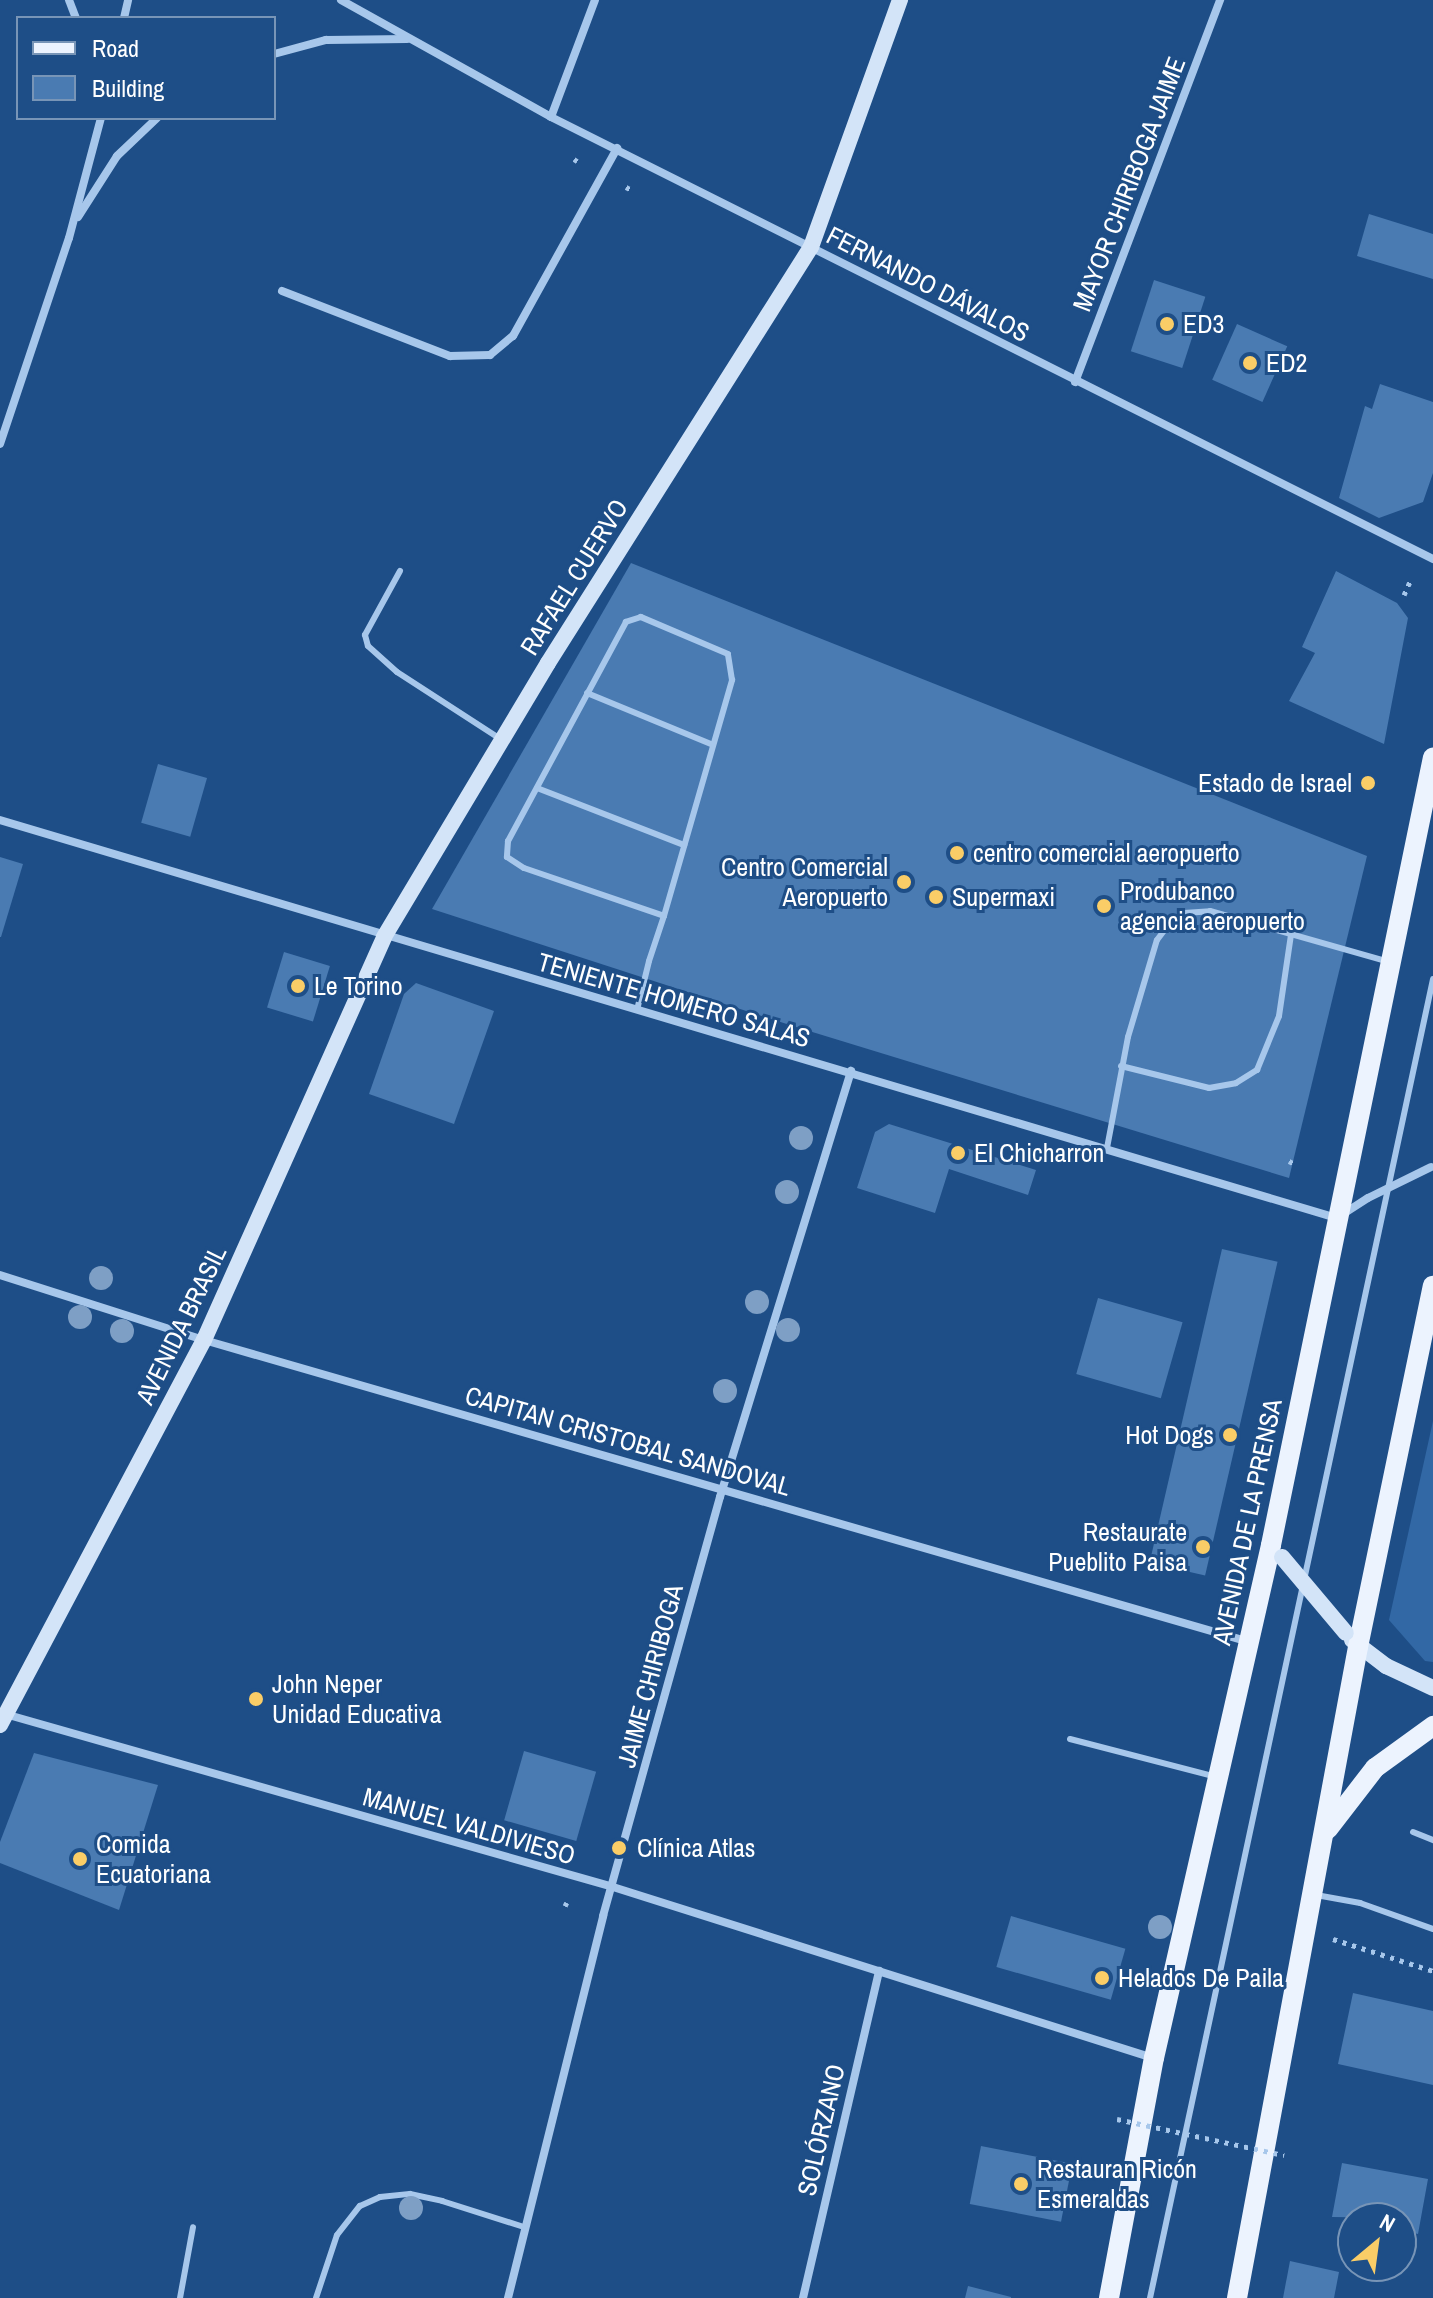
<!DOCTYPE html>
<html>
<head>
<meta charset="utf-8">
<style>
	body { margin:0 }
	#map { position:relative; width:1433px; height:2298px; overflow:hidden; background:#1e4e87; font-family:"Archivo Narrow",sans-serif }
	div>[style] { position:absolute }
	[style*='--x'] { left:calc(var(--x)*1px); top:calc(var(--y)*1px); width:calc(var(--w)*1px); rotate:calc(var(--a)*1deg) }
	.green>* { inset:0; background:#3268a5 }
	.building>* { inset:0; background:#4a7bb2; transform-origin:0 0 }
	.path>* { height:5px; margin-top:-2.5px; transform-origin:0; background:repeating-linear-gradient(90deg,#a7c7eb 0 4px,transparent 0 10px) }
	.lane>* { height:6px; margin:-3px; padding:0 3px; transform-origin:3px; border-radius:3px; background:#a7c7eb }
	.street>* { height:8px; margin:-4px; padding:0 4px; transform-origin:4px; border-radius:4px; background:#a7c7eb }
	.secondary>* { height:16px; margin:-8px; padding:0 8px; transform-origin:8px; border-radius:8px; background:#d3e4f8 }
	.primary>* { height:20px; margin:-10px; padding:0 10px; transform-origin:10px; border-radius:10px; background:#ecf3fe }
	.path-bridge>* { height:5px; margin-top:-2.5px; transform-origin:0; background:repeating-linear-gradient(90deg,#a7c7eb 0 4px,transparent 0 10px) }
	.street-bridge>* { height:8px; margin:-4px; padding:0 4px; transform-origin:4px; border-radius:4px; background:#a7c7eb }
	.secondary-bridge>* { height:16px; margin:-8px; padding:0 8px; transform-origin:8px; border-radius:8px; background:#d3e4f8 }
	.trees>* { width:24px; height:24px; margin:-12px; border-radius:50%; background:#7e9fc5 }
	.dots>* { width:22px; height:22px; translate:-50% -50%; box-sizing:border-box; border:4px solid #1e4e87; border-radius:50% }
	span { translate:-50% -50%; white-space:nowrap; text-align:center; line-height:1.15; -webkit-text-stroke:6px #1e4e87; paint-order:stroke }
	.street-label { font-size:26px; color:#fff }
	.poi-label { font-size:26px; color:#fff }
	.left { translate:0 -50%; text-align:left }
	.right { translate:-100% -50%; text-align:right }
	.legend { position:absolute; left:16px; top:16px; width:260px; height:104px; box-sizing:border-box; background:#1e4e87; border:2px solid #7895b7; margin:0; padding:10px 14px; list-style:none; font-size:24px; color:#fff }
	.legend li { display:flex; align-items:center; gap:16px; height:40px }
	.legend b { width:40px; border:2px solid #7895b7 }
	.north { position:absolute; left:1337px; top:2202px; width:80px; height:80px; box-sizing:border-box; background:#1e4e87; border:2px solid #7895b7; border-radius:50%; rotate:29deg; font-size:22px; font-weight:700; line-height:32px; text-align:center; color:#fff }
	.north::after { content:''; display:block; margin:auto; width:28px; height:36px; background:#facd67; clip-path:polygon(50% 0,100% 100%,50% 72%,0 100%) }
</style>
</head>
<body>
<div id="map">
	<div class="green">
		<i style="clip-path:polygon(1433px 1421px,1433px 1662px,1425px 1661px,1389px 1620px)"></i>
	</div>
	<div class="building">
		<i style="clip-path:polygon(1369px 214px,1433px 234px,1433px 279px,1357px 256px)"></i>
		<i style="left:1154px;top:280px;width:54px;height:75px;rotate:18deg"></i>
		<i style="left:1237px;top:324px;width:55px;height:61px;rotate:24deg"></i>
		<i style="clip-path:polygon(1380px 384px,1433px 402px,1433px 473px,1423px 502px,1379px 518px,1339px 498px,1365px 406px,1372px 409px)"></i>
		<i style="clip-path:polygon(631px 563px,1367px 856px,1289px 1178px,796px 1027px,432px 909px)"></i>
		<i style="clip-path:polygon(1336px 571px,1397px 603px,1408px 618px,1384px 744px,1289px 701px,1315px 653px,1302px 647px)"></i>
		<i style="left:158px;top:764px;width:51px;height:61px;rotate:16deg"></i>
		<i style="clip-path:polygon(0 857px,23px 864px,1px 937px,0 937px)"></i>
		<i style="left:284px;top:952px;width:48px;height:58px;rotate:17deg"></i>
		<i style="clip-path:polygon(416px 983px,494px 1011px,454px 1124px,369px 1094px,404px 994px)"></i>
		<i style="clip-path:polygon(889px 1124px,1036px 1170px,1028px 1195px,949px 1169px,935px 1213px,857px 1188px,875px 1132px)"></i>
		<i style="left:1222px;top:1249px;width:57px;height:322px;rotate:13deg"></i>
		<i style="left:1098px;top:1298px;width:88px;height:79px;rotate:16deg"></i>
		<i style="left:524px;top:1751px;width:75px;height:72px;rotate:16deg"></i>
		<i style="clip-path:polygon(34px 1753px,158px 1785px,119px 1910px,0 1863px,0 1842px)"></i>
		<i style="left:1011px;top:1916px;width:119px;height:53px;rotate:16deg"></i>
		<i style="clip-path:polygon(1353px 1993px,1433px 2011px,1433px 2085px,1338px 2064px)"></i>
		<i style="left:981px;top:2146px;width:93px;height:59px;rotate:11deg"></i>
		<i style="clip-path:polygon(1342px 2163px,1428px 2179px,1418px 2234px,1401px 2230px,1401px 2218px,1332px 2217px)"></i>
		<i style="clip-path:polygon(1290px 2261px,1339px 2272px,1334px 2298px,1283px 2298px)"></i>
		<i style="clip-path:polygon(968px 2286px,1011px 2297px,1011px 2298px,965px 2298px)"></i>
	</div>
	<div class="path">
		<i style="--x:574;--y:159;--w:4;--a:34"></i>
		<i style="--x:626;--y:187;--w:7;--a:27"></i>
		<i style="--x:1404;--y:595;--w:17;--a:-66"></i>
		<i style="--x:1289;--y:1161;--w:7;--a:27"></i>
		<i style="--x:565;--y:1906;--w:4;--a:-63"></i>
		<i style="--x:1333;--y:1939;--w:105;--a:17.7"></i>
	</div>
	<div class="lane">
		<i style="--x:400;--y:571;--w:73;--a:118.7"></i>
		<i style="--x:365;--y:635;--w:11;--a:75"></i>
		<i style="--x:368;--y:646;--w:39;--a:42"></i>
		<i style="--x:397;--y:672;--w:125;--a:32.9"></i>
		<i style="--x:587;--y:693;--w:136;--a:22.4"></i>
		<i style="--x:537;--y:788;--w:158;--a:21.2"></i>
		<i style="--x:637;--y:1010;--w:50;--a:-76.2"></i>
		<i style="--x:649;--y:961;--w:47;--a:-71.6"></i>
		<i style="--x:664;--y:916;--w:246;--a:-73.9"></i>
		<i style="--x:732;--y:680;--w:26;--a:-99"></i>
		<i style="--x:728;--y:654;--w:95;--a:-157"></i>
		<i style="--x:641;--y:617;--w:16;--a:162"></i>
		<i style="--x:626;--y:622;--w:249;--a:118.3"></i>
		<i style="--x:508;--y:841;--w:16;--a:94"></i>
		<i style="--x:507;--y:857;--w:20;--a:33"></i>
		<i style="--x:524;--y:868;--w:148;--a:18.9"></i>
		<i style="--x:1121;--y:1066;--w:91;--a:14"></i>
		<i style="--x:1209;--y:1088;--w:27;--a:-10"></i>
		<i style="--x:1236;--y:1083;--w:25;--a:-32"></i>
		<i style="--x:1257;--y:1070;--w:58;--a:-67.8"></i>
		<i style="--x:1279;--y:1016;--w:82;--a:-81.6"></i>
		<i style="--x:1107;--y:1148;--w:113;--a:-79.3"></i>
		<i style="--x:1128;--y:1037;--w:101;--a:-73.4"></i>
		<i style="--x:1157;--y:940;--w:21;--a:-53"></i>
		<i style="--x:1170;--y:923;--w:17;--a:-36"></i>
		<i style="--x:1184;--y:913;--w:26;--a:-4"></i>
		<i style="--x:1210;--y:911;--w:186;--a:15.9"></i>
		<i style="--x:1070;--y:1739;--w:148;--a:14.5"></i>
		<i style="--x:1413;--y:1832;--w:22;--a:22"></i>
		<i style="--x:1316;--y:1895;--w:45;--a:10.3"></i>
		<i style="--x:1360;--y:1903;--w:77;--a:19.6"></i>
		<i style="--x:180;--y:2298;--w:72;--a:-79.6"></i>
		<i style="--x:316;--y:2298;--w:66;--a:-71.6"></i>
		<i style="--x:337;--y:2235;--w:37;--a:-52"></i>
		<i style="--x:360;--y:2206;--w:22;--a:-24"></i>
		<i style="--x:380;--y:2197;--w:30;--a:-6"></i>
		<i style="--x:410;--y:2194;--w:33;--a:12"></i>
		<i style="--x:442;--y:2201;--w:86;--a:17.6"></i>
		<i style="--x:1150;--y:2298;--w:1349;--a:-77.89"></i>
	</div>
	<div class="street">
		<i style="--x:69;--y:0;--w:19;--a:69"></i>
		<i style="--x:341;--y:0;--w:240;--a:29.1"></i>
		<i style="--x:551;--y:117;--w:987;--a:26.62"></i>
		<i style="--x:124;--y:18;--w:18;--a:-77"></i>
		<i style="--x:274;--y:54;--w:54;--a:-15.1"></i>
		<i style="--x:326;--y:40;--w:81;--a:-0.7"></i>
		<i style="--x:551;--y:117;--w:125;--a:-69.4"></i>
		<i style="--x:78;--y:217;--w:72;--a:-57.4"></i>
		<i style="--x:117;--y:156;--w:55;--a:-43.5"></i>
		<i style="--x:282;--y:291;--w:180;--a:21.2"></i>
		<i style="--x:450;--y:356;--w:40;--a:-1.4"></i>
		<i style="--x:490;--y:355;--w:30;--a:-40"></i>
		<i style="--x:513;--y:336;--w:215;--a:-61"></i>
		<i style="--x:1075;--y:382;--w:409;--a:-69.2"></i>
		<i style="--x:0;--y:444;--w:217;--a:-71.5"></i>
		<i style="--x:69;--y:238;--w:124;--a:-75.1"></i>
		<i style="--x:0;--y:820;--w:1395;--a:16.58"></i>
		<i style="--x:1337;--y:1218;--w:37;--a:-33"></i>
		<i style="--x:0;--y:1275;--w:214;--a:17.7"></i>
		<i style="--x:204;--y:1340;--w:1085;--a:16.11"></i>
		<i style="--x:5;--y:1714;--w:632;--a:15.88"></i>
		<i style="--x:613;--y:1887;--w:566;--a:17.57"></i>
		<i style="--x:508;--y:2298;--w:394;--a:-76"></i>
		<i style="--x:603;--y:1916;--w:435;--a:-74.4"></i>
		<i style="--x:720;--y:1497;--w:446;--a:-72.9"></i>
		<i style="--x:803;--y:2298;--w:336;--a:-76.9"></i>
	</div>
	<div class="secondary">
		<i style="--x:1352;--y:1640;--w:43;--a:37.4"></i>
		<i style="--x:1386;--y:1666;--w:52;--a:25.1"></i>
		<i style="--x:0;--y:1725;--w:436;--a:-62.1"></i>
		<i style="--x:204;--y:1340;--w:441;--a:-65.9"></i>
		<i style="--x:384;--y:937;--w:319;--a:-59.1"></i>
		<i style="--x:548;--y:663;--w:492;--a:-57.7"></i>
		<i style="--x:811;--y:247;--w:263;--a:-70.2"></i>
	</div>
	<div class="primary">
		<i style="--x:1328;--y:1829;--w:77;--a:-52.4"></i>
		<i style="--x:1375;--y:1768;--w:72;--a:-35.9"></i>
		<i style="--x:1109;--y:2298;--w:244;--a:-79.4"></i>
		<i style="--x:1154;--y:2058;--w:526;--a:-77.15"></i>
		<i style="--x:1271;--y:1545;--w:804;--a:-78.38"></i>
		<i style="--x:1237;--y:2298;--w:662;--a:-79.47"></i>
		<i style="--x:1358;--y:1647;--w:369;--a:-78.3"></i>
	</div>
	<div class="path-bridge">
		<i style="--x:1117;--y:2119;--w:171;--a:12.2"></i>
	</div>
	<div class="street-bridge">
		<i style="--x:1368;--y:1198;--w:70;--a:-26.2"></i>
	</div>
	<div class="secondary-bridge">
		<i style="--x:1282;--y:1557;--w:99;--a:49.9"></i>
	</div>
	<div class="trees">
		<i style="left:801px;top:1138px"></i>
		<i style="left:787px;top:1192px"></i>
		<i style="left:101px;top:1278px"></i>
		<i style="left:757px;top:1302px"></i>
		<i style="left:80px;top:1317px"></i>
		<i style="left:788px;top:1330px"></i>
		<i style="left:122px;top:1331px"></i>
		<i style="left:725px;top:1391px"></i>
		<i style="left:1160px;top:1927px"></i>
		<i style="left:411px;top:2208px"></i>
	</div>
	<div class="dots">
		<i style="left:1167px;top:324px;background:#facd67"></i>
		<i style="left:1250px;top:363px;background:#facd67"></i>
		<i style="left:1368px;top:783px;background:#facd67"></i>
		<i style="left:957px;top:853px;background:#facd67"></i>
		<i style="left:904px;top:882px;background:#facd67"></i>
		<i style="left:936px;top:897px;background:#facd67"></i>
		<i style="left:1104px;top:906px;background:#facd67"></i>
		<i style="left:298px;top:986px;background:#facd67"></i>
		<i style="left:958px;top:1153px;background:#facd67"></i>
		<i style="left:1230px;top:1435px;background:#facd67"></i>
		<i style="left:1203px;top:1547px;background:#facd67"></i>
		<i style="left:256px;top:1699px;background:#facd67"></i>
		<i style="left:619px;top:1848px;background:#facd67"></i>
		<i style="left:80px;top:1859px;background:#facd67"></i>
		<i style="left:1102px;top:1978px;background:#facd67"></i>
		<i style="left:1021px;top:2184px;background:#facd67"></i>
	</div>
	<div class="street-label">
		<span style="left:1129px;top:184px;rotate:-69deg">MAYOR CHIRIBOGA JAIME</span>
		<span style="left:928px;top:284px;rotate:27deg">FERNANDO DÁVALOS</span>
		<span style="left:574px;top:577px;rotate:-58deg">RAFAEL CUERVO</span>
		<span style="left:674px;top:1000px;rotate:16deg">TENIENTE HOMERO SALAS</span>
		<span style="left:181px;top:1325px;rotate:-64deg">AVENIDA BRASIL</span>
		<span style="left:628px;top:1441px;rotate:16deg">CAPITAN CRISTOBAL SANDOVAL</span>
		<span style="left:1247px;top:1522px;rotate:-78deg">AVENIDA DE LA PRENSA</span>
		<span style="left:650px;top:1676px;rotate:-75deg">JAIME CHIRIBOGA</span>
		<span style="left:469px;top:1826px;rotate:16deg">MANUEL VALDIVIESO</span>
		<span style="left:821px;top:2130px;rotate:-77deg">SOLÓRZANO</span>
	</div>
	<div class="poi-label">
		<span class="left" style="left:1183px;top:324px">ED3</span>
		<span class="left" style="left:1266px;top:363px">ED2</span>
		<span class="right" style="left:1352px;top:783px">Estado de Israel</span>
		<span class="left" style="left:973px;top:853px">centro comercial aeropuerto</span>
		<span class="right" style="left:888px;top:882px">Centro Comercial<br>Aeropuerto</span>
		<span class="left" style="left:1120px;top:906px">Produbanco<br>agencia aeropuerto</span>
		<span class="left" style="left:952px;top:897px">Supermaxi</span>
		<span class="left" style="left:314px;top:986px">Le Torino</span>
		<span class="left" style="left:974px;top:1153px">El Chicharron</span>
		<span class="right" style="left:1214px;top:1435px">Hot Dogs</span>
		<span class="right" style="left:1187px;top:1547px">Restaurate<br>Pueblito Paisa</span>
		<span class="left" style="left:272px;top:1699px">John Neper<br>Unidad Educativa</span>
		<span class="left" style="left:96px;top:1859px">Comida<br>Ecuatoriana</span>
		<span class="left" style="left:637px;top:1848px">Clínica Atlas</span>
		<span class="left" style="left:1118px;top:1978px">Helados De Paila</span>
		<span class="left" style="left:1037px;top:2184px">Restauran Ricón<br>Esmeraldas</span>
	</div>
	<ul class="legend">
	<li><b style="height:10px;background:#ecf3fe"></b>Road</li>
	<li><b style="height:22px;background:#4a7bb2"></b>Building</li>
	</ul>
	<div class="north">N</div>
</div>
</body>
</html>
